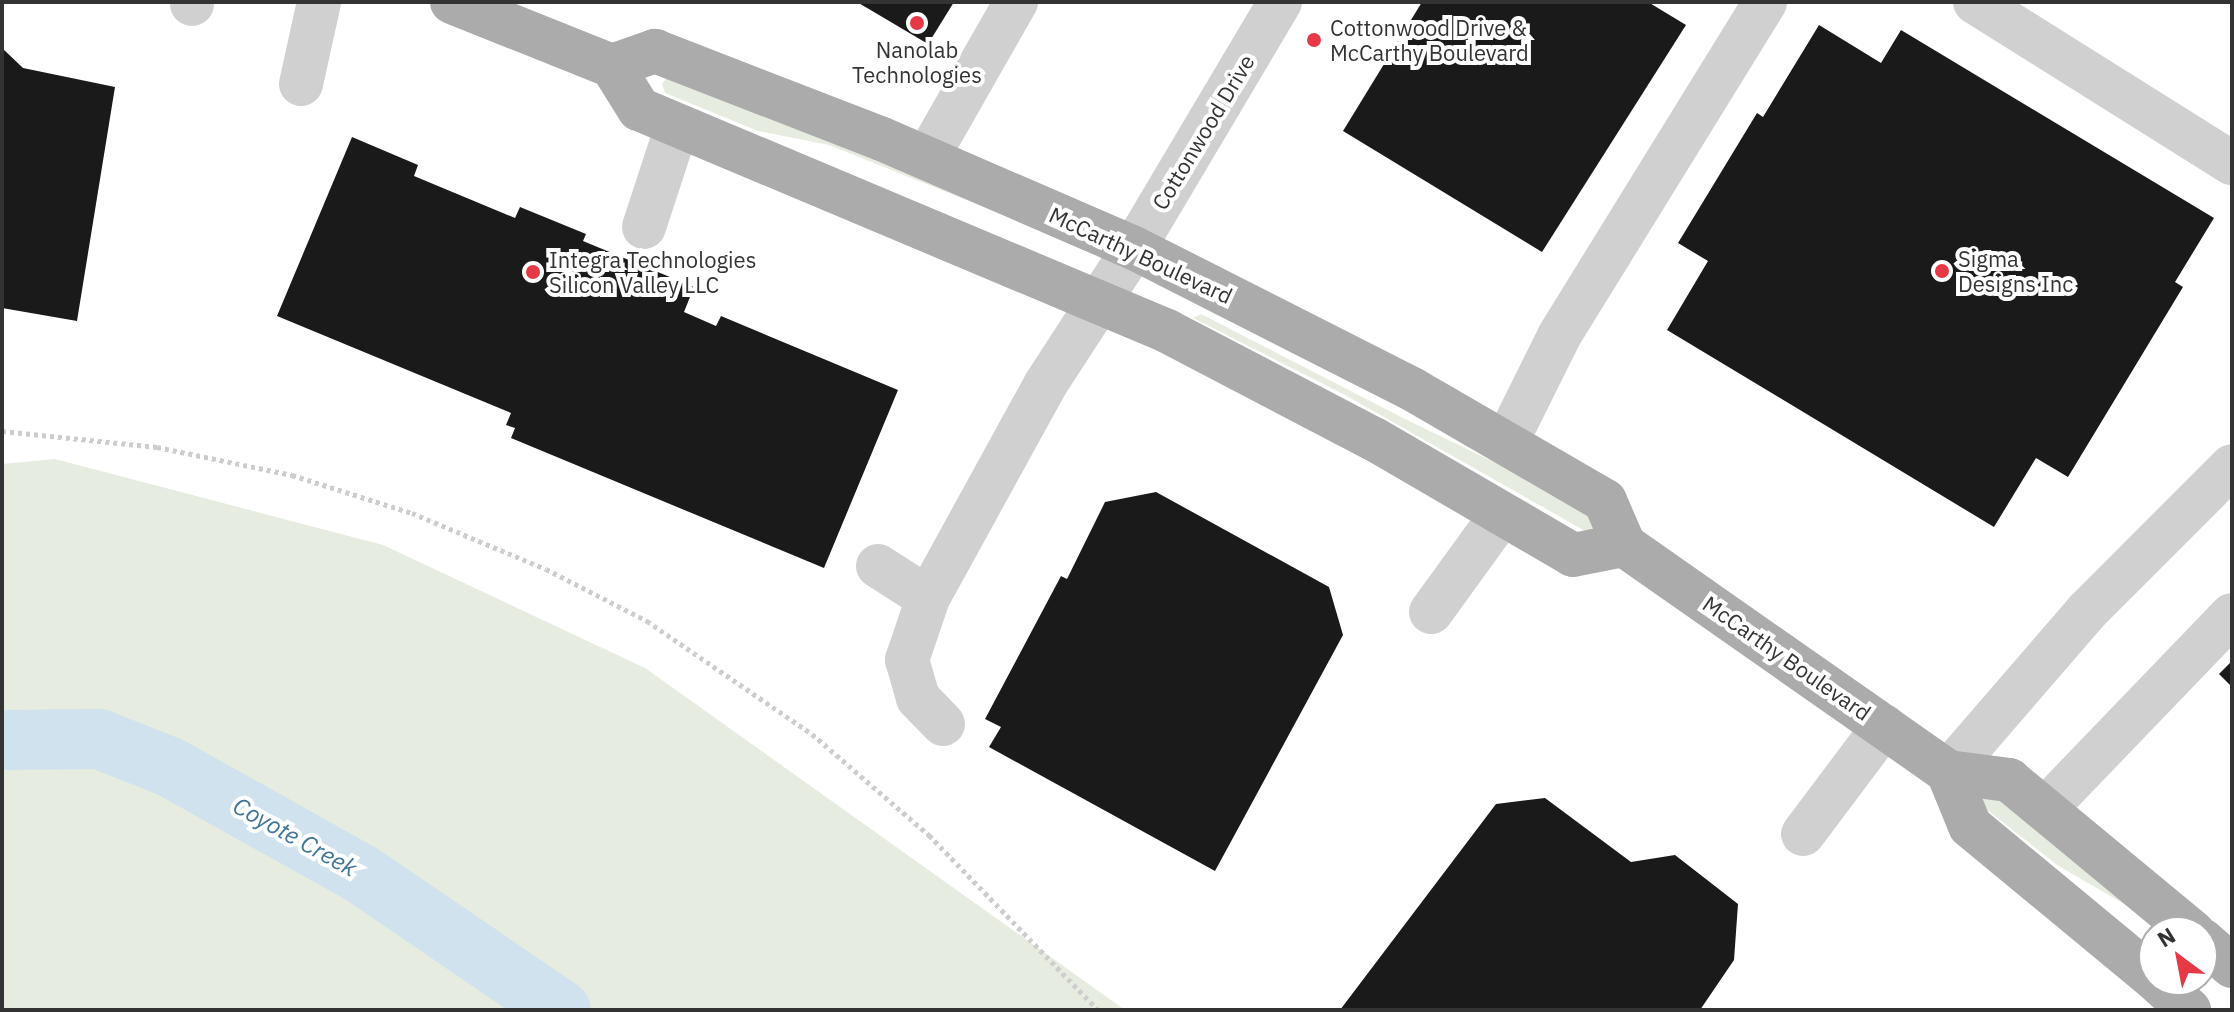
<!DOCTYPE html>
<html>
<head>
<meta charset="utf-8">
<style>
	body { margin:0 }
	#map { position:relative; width:2234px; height:1012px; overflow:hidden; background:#fff; font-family:"IBM Plex Sans",sans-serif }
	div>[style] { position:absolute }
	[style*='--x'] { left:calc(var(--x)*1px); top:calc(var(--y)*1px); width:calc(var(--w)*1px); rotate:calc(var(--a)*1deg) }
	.green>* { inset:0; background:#e6ecdf }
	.river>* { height:60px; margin:-30px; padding:0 30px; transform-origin:30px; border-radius:30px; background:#cfe2ee }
	.building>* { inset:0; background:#1a1a1a }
	.path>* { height:5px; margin-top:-2.5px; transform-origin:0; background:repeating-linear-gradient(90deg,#cdcdcd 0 4px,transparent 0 8px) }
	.minor>* { height:44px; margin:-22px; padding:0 22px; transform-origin:22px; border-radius:22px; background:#d0d0d0 }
	.major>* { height:44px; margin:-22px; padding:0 22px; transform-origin:22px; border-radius:22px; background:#ababab }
	.dots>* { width:22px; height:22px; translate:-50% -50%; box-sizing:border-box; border:4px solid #fff; border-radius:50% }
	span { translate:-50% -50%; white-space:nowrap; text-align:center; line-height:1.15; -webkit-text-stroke:8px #fff; paint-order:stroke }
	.poi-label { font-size:22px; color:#333 }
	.left { translate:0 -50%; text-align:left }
	.street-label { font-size:22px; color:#333 }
	.water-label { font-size:24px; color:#3f7597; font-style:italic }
	.frame { position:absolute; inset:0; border:4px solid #333; pointer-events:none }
	.north { position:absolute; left:2138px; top:916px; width:80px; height:80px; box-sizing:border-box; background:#fff; border:2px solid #adadad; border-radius:50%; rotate:328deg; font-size:22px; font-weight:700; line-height:32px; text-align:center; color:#333 }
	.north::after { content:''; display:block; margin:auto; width:28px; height:36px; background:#e63946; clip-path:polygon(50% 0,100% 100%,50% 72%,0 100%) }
</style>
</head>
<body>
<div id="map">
	<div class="green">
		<i style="clip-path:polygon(672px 70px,1076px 244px,829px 145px,758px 131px,665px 93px,662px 84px)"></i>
		<i style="clip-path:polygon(1201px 314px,1407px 420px,1604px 515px,1592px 535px,1345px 395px,1193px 318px)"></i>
		<i style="clip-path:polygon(55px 459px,383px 545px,645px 668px,1125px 1010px,2px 1010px,2px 464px)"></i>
		<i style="clip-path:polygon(1991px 788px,2143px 915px,2057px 865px,1986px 809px,1981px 803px)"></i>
	</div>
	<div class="river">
		<i style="--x:2;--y:740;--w:97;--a:-0.6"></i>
		<i style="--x:99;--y:739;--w:76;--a:21.5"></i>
		<i style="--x:170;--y:767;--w:218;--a:29.2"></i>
		<i style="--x:360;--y:873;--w:243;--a:34.3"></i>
	</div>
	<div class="building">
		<i style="clip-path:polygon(857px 2px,954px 2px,928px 44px)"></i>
		<i style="clip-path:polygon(1422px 2px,1648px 2px,1686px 25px,1542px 252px,1343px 131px)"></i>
		<i style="clip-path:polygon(1819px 25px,1881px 63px,1901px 30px,2214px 218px,2175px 282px,2183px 287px,2068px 477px,2036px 458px,1994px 527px,1667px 330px,1708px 261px,1678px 243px,1757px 113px,1763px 117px)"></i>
		<i style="clip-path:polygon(2px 48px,23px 68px,115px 87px,77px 321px,2px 308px)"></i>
		<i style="clip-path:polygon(352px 137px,418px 165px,414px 176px,515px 218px,520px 207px,586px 234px,583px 241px,694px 287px,684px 312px,716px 326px,721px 316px,898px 390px,824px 568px,511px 438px,515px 428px,506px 425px,511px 413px,277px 316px)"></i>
		<i style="clip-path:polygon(1156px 492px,1329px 587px,1343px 635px,1215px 871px,989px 747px,1001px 727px,985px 719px,1061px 576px,1067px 579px,1105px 502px)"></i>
		<i style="clip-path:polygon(2232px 661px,2232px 687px,2219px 674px)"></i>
		<i style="clip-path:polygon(1545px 798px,1631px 862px,1675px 855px,1738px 904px,1734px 960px,1700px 1010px,1340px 1010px,1496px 804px)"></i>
	</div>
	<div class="path">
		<i style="--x:2;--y:431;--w:156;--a:5.9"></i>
		<i style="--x:157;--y:447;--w:138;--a:11.7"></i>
		<i style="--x:292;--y:475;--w:126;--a:17.6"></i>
		<i style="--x:412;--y:513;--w:145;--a:22.7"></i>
		<i style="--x:546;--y:569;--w:114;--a:27.2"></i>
		<i style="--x:647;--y:621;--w:200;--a:34.4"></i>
		<i style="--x:812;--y:734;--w:155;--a:40.8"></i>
		<i style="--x:929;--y:835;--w:243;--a:46"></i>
	</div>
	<div class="minor">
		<i style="--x:1975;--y:2;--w:303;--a:32.1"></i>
		<i style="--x:192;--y:4;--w:2;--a:-90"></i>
		<i style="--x:301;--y:84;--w:84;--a:-77.6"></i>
		<i style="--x:927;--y:158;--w:180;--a:-60.3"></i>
		<i style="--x:644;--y:227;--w:106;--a:-71.9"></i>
		<i style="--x:1506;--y:443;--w:119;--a:-63.6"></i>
		<i style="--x:1559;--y:336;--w:392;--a:-58.3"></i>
		<i style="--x:878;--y:566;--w:59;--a:32.6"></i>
		<i style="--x:1431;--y:612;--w:121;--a:-54.1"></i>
		<i style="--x:943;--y:724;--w:36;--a:-134"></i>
		<i style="--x:918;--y:698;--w:40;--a:-106"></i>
		<i style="--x:907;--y:660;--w:65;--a:-71.3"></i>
		<i style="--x:928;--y:598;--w:243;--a:-61.2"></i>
		<i style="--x:1045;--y:385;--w:163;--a:-57"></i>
		<i style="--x:1134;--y:248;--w:286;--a:-59.3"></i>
		<i style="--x:1948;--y:772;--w:211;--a:-49.2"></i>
		<i style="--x:2086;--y:612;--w:206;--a:-45"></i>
		<i style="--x:2045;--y:809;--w:269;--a:-46.1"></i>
		<i style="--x:1803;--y:834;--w:135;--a:-53.1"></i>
	</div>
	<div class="major">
		<i style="--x:452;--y:2;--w:172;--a:21.8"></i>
		<i style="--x:612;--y:66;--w:51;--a:57.9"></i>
		<i style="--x:639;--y:109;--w:573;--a:22.8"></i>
		<i style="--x:1167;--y:331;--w:233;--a:27.6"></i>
		<i style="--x:1374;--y:439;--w:230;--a:30.2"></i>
		<i style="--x:1573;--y:555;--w:52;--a:-11.1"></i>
		<i style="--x:612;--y:66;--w:46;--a:-19.2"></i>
		<i style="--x:655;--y:51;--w:243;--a:21.2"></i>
		<i style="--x:882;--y:139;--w:275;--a:23.4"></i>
		<i style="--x:1134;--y:248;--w:312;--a:26.9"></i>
		<i style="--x:1412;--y:389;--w:223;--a:30.1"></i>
		<i style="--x:1605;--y:501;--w:48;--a:66.6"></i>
		<i style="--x:1624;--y:545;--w:396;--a:35"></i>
		<i style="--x:1948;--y:772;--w:62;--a:7.5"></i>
		<i style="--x:2009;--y:780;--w:239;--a:39.6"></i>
		<i style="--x:1948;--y:772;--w:58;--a:67.8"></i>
		<i style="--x:1970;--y:826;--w:239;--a:39.6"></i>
		<i style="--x:2202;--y:940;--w:40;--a:41"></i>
		<i style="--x:2156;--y:980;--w:45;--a:42.3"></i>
	</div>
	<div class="dots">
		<i style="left:917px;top:23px;background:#e63946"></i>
		<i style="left:1314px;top:40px;background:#e63946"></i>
		<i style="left:1942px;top:271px;background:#e63946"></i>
		<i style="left:533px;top:272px;background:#e63946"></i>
	</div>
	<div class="poi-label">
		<span class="left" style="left:1330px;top:40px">Cottonwood Drive &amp;<br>McCarthy Boulevard</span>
		<span style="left:917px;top:62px">Nanolab<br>Technologies</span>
		<span class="left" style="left:1958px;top:271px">Sigma<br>Designs Inc</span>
		<span class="left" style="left:549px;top:272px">Integra Technologies<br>Silicon Valley LLC</span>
	</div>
	<div class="street-label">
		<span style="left:1203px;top:132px;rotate:-59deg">Cottonwood Drive</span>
		<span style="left:1141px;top:255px;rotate:25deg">McCarthy Boulevard</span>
		<span style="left:1787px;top:658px;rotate:35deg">McCarthy Boulevard</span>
	</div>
	<div class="water-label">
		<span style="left:295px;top:837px;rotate:29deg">Coyote Creek</span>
	</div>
	<div class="frame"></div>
	<div class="north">N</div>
</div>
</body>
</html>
